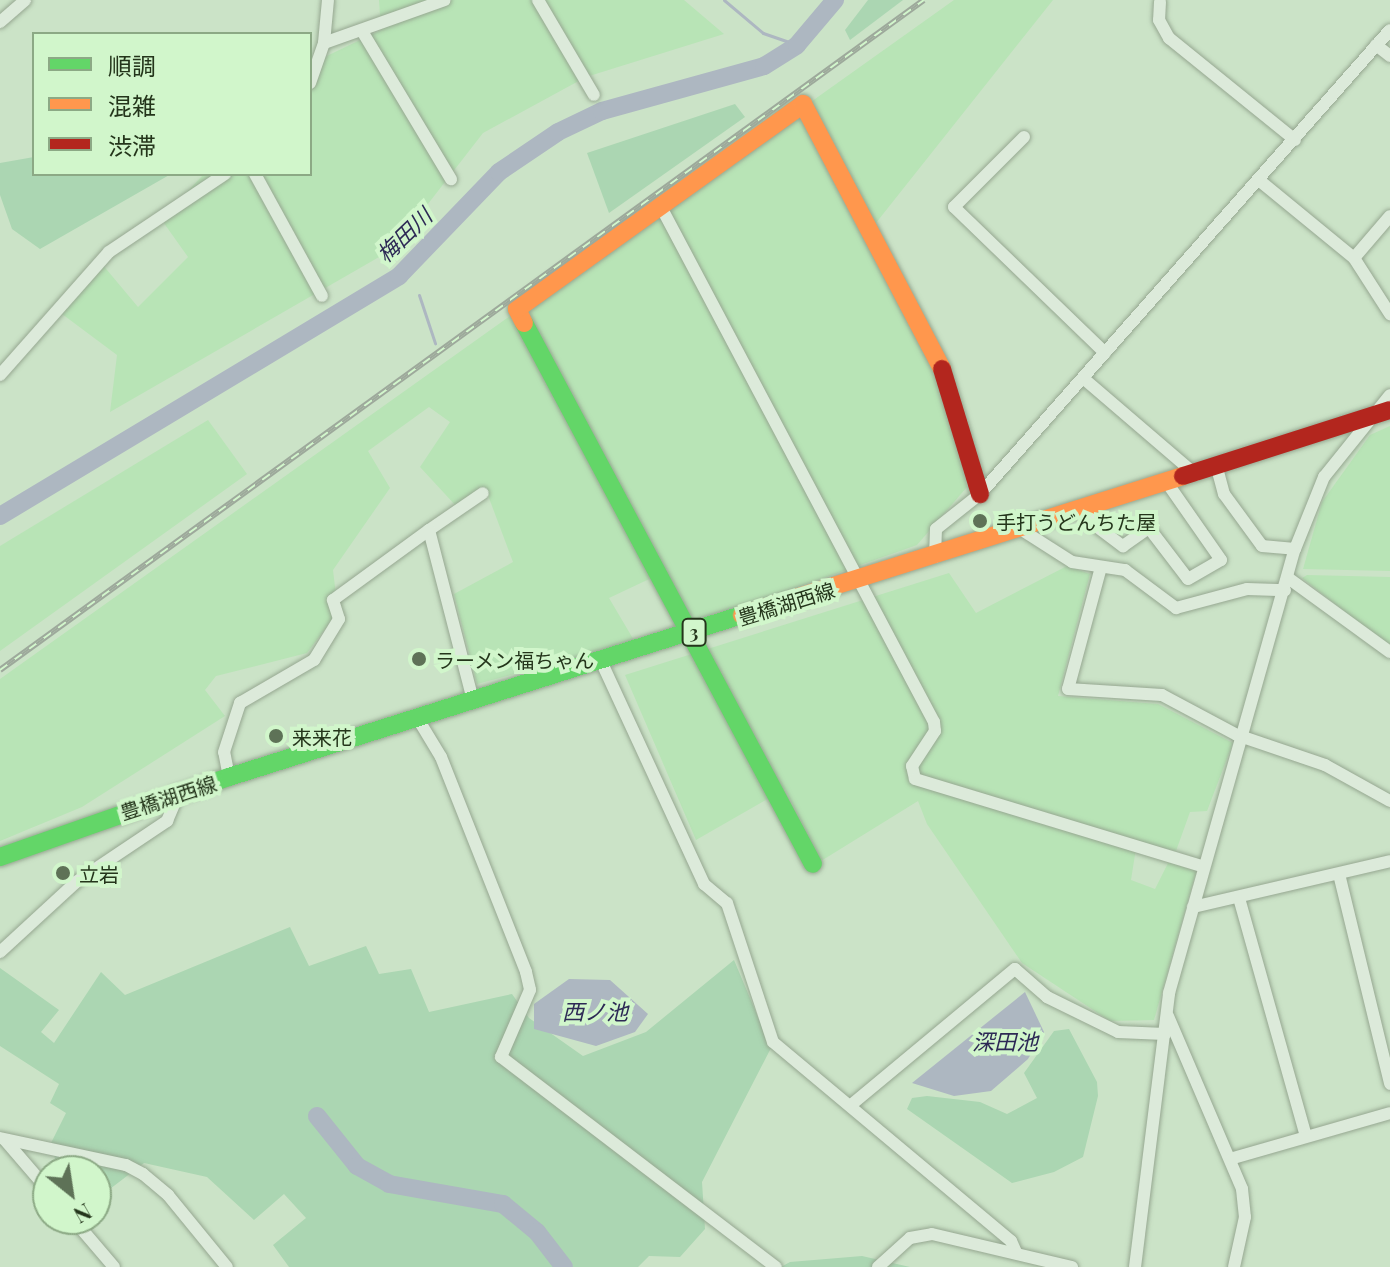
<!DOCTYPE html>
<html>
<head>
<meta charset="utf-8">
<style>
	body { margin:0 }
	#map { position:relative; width:1390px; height:1267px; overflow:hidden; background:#cbe3c7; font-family:"Playfair Display","Noto Sans JP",serif }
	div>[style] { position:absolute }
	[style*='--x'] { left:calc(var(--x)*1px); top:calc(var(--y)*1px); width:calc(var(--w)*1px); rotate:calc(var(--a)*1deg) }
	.farmland>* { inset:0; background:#b8e4b6 }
	.green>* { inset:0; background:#abd6b2 }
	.water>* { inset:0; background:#adb7c1 }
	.stream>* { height:3px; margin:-1.5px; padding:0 1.5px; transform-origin:1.5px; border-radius:1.5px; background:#adb7c1 }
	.river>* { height:18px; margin:-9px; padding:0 9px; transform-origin:9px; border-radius:9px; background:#adb7c1 }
	.roads { filter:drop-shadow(0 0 2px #96a791) drop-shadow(0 0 2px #96a791) }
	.street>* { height:12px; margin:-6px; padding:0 6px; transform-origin:6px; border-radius:6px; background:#dceada }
	.fast>* { height:18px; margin:-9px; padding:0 9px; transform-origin:9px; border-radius:9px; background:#63d668 }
	.slow>* { height:18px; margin:-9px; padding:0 9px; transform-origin:9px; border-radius:9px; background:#ff974d }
	.jam>* { height:18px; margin:-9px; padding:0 9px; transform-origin:9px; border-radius:9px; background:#b3261e }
	.rail>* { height:6px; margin-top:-3px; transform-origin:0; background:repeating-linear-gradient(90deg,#d1f6cb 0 9px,#9da99b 0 18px); box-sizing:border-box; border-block:2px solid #9da99b }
	.dots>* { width:22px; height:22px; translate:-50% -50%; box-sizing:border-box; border:4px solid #d1f6cb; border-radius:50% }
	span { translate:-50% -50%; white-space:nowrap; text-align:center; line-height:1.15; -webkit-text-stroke:8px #d1f6cb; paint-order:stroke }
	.shield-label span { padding:2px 6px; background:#d1f6cb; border:2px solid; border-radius:6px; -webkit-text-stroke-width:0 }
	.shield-label { font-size:18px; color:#24351b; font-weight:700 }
	.poi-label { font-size:20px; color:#24351b }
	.left { translate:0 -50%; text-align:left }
	.street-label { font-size:20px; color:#24351b }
	.water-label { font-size:22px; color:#2d2955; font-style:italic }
	.legend { position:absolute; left:32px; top:32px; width:280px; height:144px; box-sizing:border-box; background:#d1f6cb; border:2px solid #8ca985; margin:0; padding:10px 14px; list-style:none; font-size:24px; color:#24351b }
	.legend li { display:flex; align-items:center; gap:16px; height:40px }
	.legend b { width:40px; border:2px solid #8ca985 }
	.north { position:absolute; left:32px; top:1155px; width:80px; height:80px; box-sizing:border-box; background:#d1f6cb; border:2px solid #8ca985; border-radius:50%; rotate:150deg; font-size:22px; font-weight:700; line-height:32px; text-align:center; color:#24351b }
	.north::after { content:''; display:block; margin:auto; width:28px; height:36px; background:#5e7257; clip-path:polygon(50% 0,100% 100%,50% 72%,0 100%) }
</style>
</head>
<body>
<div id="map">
	<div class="farmland">
		<i style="clip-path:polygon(379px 0,684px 0,724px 34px,586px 77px,483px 133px,393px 249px,110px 412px,117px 355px,58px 311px,102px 264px,138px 307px,188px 257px,161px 219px,204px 174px,310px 174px,310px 64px,381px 30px)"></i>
		<i style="clip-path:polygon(954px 0,1053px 0,868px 233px,943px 387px,967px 487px,917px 545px,691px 625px,662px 573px,609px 598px,635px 642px,477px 684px,454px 594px,513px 562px,486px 490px,457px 507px,420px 467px,450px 422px,429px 407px,368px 451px,390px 488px,333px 570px,338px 612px,307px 653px,216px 676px,205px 690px,225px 716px,82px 807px,0 841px,0 679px)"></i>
		<i style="clip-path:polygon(208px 420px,247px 474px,0 651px,0 546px)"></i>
		<i style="clip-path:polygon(1390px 426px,1390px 571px,1303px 569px,1322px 502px,1370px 435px)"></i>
		<i style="clip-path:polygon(1067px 566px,1090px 574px,1058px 696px,1158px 704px,1233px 743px,1207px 811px,1190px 812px,1176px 851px,1137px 842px,1131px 880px,1155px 889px,1168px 863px,1198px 865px,1154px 1020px,1110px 1021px,1022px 963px,927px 824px,918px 801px,821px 861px,785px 789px,696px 840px,625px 675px,949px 573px,976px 613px)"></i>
		<i style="clip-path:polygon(1307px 575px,1390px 577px,1390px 647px,1302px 578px)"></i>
	</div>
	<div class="green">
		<i style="clip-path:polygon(868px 0,903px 0,850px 40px,845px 30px)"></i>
		<i style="clip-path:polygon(735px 104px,745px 117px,609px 213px,587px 153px)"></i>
		<i style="clip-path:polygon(34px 157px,34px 174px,171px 174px,40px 249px,12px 229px,0 195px,0 163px)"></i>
		<i style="clip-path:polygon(290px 927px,309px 966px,366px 946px,379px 974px,411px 969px,429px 1012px,512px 994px,529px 1018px,583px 1056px,646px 1032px,734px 960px,771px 1048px,702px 1182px,705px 1229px,680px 1257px,649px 1256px,638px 1267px,289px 1267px,273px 1245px,306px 1218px,284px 1194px,254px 1220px,207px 1177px,144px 1163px,106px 1192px,96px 1186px,96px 1171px,70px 1171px,56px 1163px,51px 1143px,66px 1113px,50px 1103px,59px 1084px,0 1046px,0 968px,59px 1010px,41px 1032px,54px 1043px,101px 972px,125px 995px)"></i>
		<i style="clip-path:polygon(1069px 1029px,1097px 1082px,1098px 1096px,1083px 1157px,1054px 1172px,1012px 1183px,907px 1109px,912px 1098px,927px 1096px,980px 1102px,1007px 1114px,1037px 1098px,1024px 1073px,1054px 1031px)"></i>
		<i style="clip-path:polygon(862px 1256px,910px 1267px,781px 1267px,790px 1262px)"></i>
	</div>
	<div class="water">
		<i style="clip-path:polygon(569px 979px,610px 980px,648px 1014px,635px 1032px,596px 1046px,534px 1029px,534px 1004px)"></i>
		<i style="clip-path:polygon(1025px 992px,1044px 1032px,1028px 1059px,991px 1091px,954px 1096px,912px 1083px)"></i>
	</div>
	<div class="stream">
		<i style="--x:724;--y:0;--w:51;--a:40.2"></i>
		<i style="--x:763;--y:33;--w:36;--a:19"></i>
		<i style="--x:419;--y:295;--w:51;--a:71.6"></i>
	</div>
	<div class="river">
		<i style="--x:0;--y:516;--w:466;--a:-31"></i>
		<i style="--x:399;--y:276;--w:144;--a:-46.1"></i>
		<i style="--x:499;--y:172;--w:71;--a:-34.1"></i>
		<i style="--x:558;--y:132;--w:49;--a:-25.5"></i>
		<i style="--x:602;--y:111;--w:168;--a:-15.5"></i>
		<i style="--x:764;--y:66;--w:39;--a:-32"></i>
		<i style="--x:797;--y:45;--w:59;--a:-49.8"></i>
		<i style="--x:317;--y:1116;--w:64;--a:51.3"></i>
		<i style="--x:357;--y:1166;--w:37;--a:29"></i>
		<i style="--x:389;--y:1184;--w:116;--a:10"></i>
		<i style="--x:503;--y:1204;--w:44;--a:39.5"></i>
		<i style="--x:537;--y:1232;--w:44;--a:52.4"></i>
	</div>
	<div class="roads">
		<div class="street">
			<i style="--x:538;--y:0;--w:110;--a:59.5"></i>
			<i style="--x:1160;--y:2;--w:18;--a:93"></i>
			<i style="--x:1159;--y:20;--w:21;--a:61"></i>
			<i style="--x:1169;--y:38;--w:162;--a:39"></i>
			<i style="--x:0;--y:22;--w:33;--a:-41"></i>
			<i style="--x:362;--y:31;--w:173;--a:59"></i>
			<i style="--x:324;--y:43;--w:128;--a:-19.6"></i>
			<i style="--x:1376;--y:45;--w:18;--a:38"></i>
			<i style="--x:310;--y:83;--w:42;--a:-70.7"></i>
			<i style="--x:324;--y:43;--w:43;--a:-84.7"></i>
			<i style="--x:1024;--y:137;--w:99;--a:135"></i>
			<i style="--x:954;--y:207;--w:210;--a:44"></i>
			<i style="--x:255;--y:174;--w:139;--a:61.2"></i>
			<i style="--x:1260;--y:181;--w:122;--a:39.3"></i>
			<i style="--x:1354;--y:258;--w:67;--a:57.3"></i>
			<i style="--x:660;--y:205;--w:585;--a:62.08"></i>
			<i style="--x:934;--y:722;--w:9;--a:84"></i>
			<i style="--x:935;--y:731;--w:42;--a:123.3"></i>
			<i style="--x:912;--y:766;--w:13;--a:77"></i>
			<i style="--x:915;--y:779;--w:302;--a:16.9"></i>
			<i style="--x:1354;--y:258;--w:55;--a:-49.4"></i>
			<i style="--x:0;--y:375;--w:164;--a:-48.5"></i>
			<i style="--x:109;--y:252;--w:140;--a:-33.9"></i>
			<i style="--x:1083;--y:378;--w:149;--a:40.6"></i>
			<i style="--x:1217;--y:468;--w:27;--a:75"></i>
			<i style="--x:1224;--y:494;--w:64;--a:53.8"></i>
			<i style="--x:1262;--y:546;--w:33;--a:5"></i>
			<i style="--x:1088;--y:509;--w:15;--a:74"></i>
			<i style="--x:1092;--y:523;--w:39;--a:37"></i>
			<i style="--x:1123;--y:546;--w:32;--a:-35"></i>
			<i style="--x:1149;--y:528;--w:64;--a:52.6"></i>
			<i style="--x:1188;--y:579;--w:38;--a:-30"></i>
			<i style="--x:1221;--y:560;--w:93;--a:-124.9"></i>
			<i style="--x:429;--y:530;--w:65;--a:-34.4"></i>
			<i style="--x:1022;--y:530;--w:59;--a:32.6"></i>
			<i style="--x:1072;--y:562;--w:54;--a:8.6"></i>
			<i style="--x:1125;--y:570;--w:64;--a:36.7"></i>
			<i style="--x:1176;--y:608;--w:73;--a:-15"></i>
			<i style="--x:1247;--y:589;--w:38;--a:2"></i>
			<i style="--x:935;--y:557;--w:28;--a:-88"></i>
			<i style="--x:936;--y:529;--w:56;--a:-38.5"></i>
			<i style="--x:980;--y:494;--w:619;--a:-48.54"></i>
			<i style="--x:1101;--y:567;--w:126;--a:105.1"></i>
			<i style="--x:1068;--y:689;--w:94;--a:3.7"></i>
			<i style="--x:1162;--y:695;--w:85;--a:28.1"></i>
			<i style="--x:1237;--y:735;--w:93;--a:18.8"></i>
			<i style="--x:1325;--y:765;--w:74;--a:29"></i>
			<i style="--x:1288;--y:578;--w:126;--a:36"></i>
			<i style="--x:601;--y:661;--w:246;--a:65.2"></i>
			<i style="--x:704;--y:884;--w:30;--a:40"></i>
			<i style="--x:727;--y:903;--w:146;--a:71.7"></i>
			<i style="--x:773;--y:1042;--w:310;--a:39.9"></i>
			<i style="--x:1011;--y:1241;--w:12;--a:66"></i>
			<i style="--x:418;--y:719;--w:44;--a:58.8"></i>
			<i style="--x:441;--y:757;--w:231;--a:68.4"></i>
			<i style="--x:526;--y:972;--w:18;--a:77"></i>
			<i style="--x:530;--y:990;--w:73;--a:113.4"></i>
			<i style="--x:501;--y:1057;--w:346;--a:37.4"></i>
			<i style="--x:229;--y:777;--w:25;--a:-101"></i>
			<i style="--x:224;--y:752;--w:52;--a:-71.9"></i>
			<i style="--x:240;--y:703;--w:86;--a:-30.2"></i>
			<i style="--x:314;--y:660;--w:48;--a:-58.6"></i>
			<i style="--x:339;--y:619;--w:20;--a:-108"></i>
			<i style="--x:333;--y:600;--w:119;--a:-36.1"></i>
			<i style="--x:429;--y:530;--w:176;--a:75.5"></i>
			<i style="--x:1339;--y:874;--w:216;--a:76.3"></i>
			<i style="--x:1239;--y:898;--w:247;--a:74.3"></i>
			<i style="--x:1193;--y:907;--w:202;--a:-13.1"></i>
			<i style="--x:0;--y:952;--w:103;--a:-42.6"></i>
			<i style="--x:76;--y:882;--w:110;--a:-33.8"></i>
			<i style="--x:167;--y:821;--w:30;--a:-67"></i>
			<i style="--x:1168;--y:1016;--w:188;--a:66.8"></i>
			<i style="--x:1242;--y:1189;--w:28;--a:84"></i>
			<i style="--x:1245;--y:1217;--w:51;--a:102.4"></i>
			<i style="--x:851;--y:1105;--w:213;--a:-39.7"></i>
			<i style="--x:1015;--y:969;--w:43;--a:41.2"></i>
			<i style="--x:1047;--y:997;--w:79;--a:26.2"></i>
			<i style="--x:1118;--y:1032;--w:47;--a:2.4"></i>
			<i style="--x:0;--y:1138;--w:129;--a:12.1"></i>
			<i style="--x:126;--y:1165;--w:19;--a:28"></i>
			<i style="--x:143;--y:1174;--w:33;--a:40"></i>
			<i style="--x:168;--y:1195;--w:93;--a:50.7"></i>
			<i style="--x:5;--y:1140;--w:66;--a:49.3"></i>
			<i style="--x:1233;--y:1158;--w:163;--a:-16"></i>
			<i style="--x:73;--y:1219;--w:63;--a:49.5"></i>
			<i style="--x:878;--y:1267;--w:43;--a:-42.2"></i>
			<i style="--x:910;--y:1238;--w:22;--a:-10"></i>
			<i style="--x:932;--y:1234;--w:144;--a:13.3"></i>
			<i style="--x:1135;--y:1267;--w:276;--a:-82.9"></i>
			<i style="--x:1169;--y:993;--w:462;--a:-74.2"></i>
			<i style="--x:1295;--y:549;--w:78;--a:-68.1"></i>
			<i style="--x:1324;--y:477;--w:105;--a:-51.2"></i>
		</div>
		<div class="fast">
			<i style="--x:524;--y:323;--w:613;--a:61.89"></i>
			<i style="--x:0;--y:857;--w:243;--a:-19.3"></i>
			<i style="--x:229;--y:777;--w:538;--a:-17.53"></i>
		</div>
		<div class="slow">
			<i style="--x:524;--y:323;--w:16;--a:-117"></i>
			<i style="--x:517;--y:309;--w:352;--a:-35.6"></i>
			<i style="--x:803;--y:104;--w:299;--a:62.3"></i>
			<i style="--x:742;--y:615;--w:462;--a:-17.5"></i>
		</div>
		<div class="jam">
			<i style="--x:942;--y:369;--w:131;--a:73.1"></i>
			<i style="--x:1183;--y:476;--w:217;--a:-17.7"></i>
		</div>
	</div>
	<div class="rail">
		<i style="--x:0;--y:670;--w:1141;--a:-35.95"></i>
	</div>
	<div class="dots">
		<i style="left:980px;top:521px;background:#5e7257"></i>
		<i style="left:419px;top:659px;background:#5e7257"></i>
		<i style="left:276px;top:736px;background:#5e7257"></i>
		<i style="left:63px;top:873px;background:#5e7257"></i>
	</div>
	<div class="shield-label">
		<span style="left:694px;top:632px">3</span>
	</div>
	<div class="poi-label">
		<span class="left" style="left:996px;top:521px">手打うどんちた屋</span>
		<span class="left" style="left:435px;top:659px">ラーメン福ちゃん</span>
		<span class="left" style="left:292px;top:736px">来来花</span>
		<span class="left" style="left:79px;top:873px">立岩</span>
	</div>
	<div class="street-label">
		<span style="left:786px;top:603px;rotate:-17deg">豊橋湖西線</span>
		<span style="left:168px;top:797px;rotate:-18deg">豊橋湖西線</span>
	</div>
	<div class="water-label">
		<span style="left:404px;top:235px;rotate:-44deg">梅田川</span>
		<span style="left:595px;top:1012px">西ノ池</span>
		<span style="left:1005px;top:1042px">深田池</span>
	</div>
	<ul class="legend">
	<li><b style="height:10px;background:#63d668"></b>順調</li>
	<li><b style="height:10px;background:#ff974d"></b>混雑</li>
	<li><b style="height:10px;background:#b3261e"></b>渋滞</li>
	</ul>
	<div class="north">N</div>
</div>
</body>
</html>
